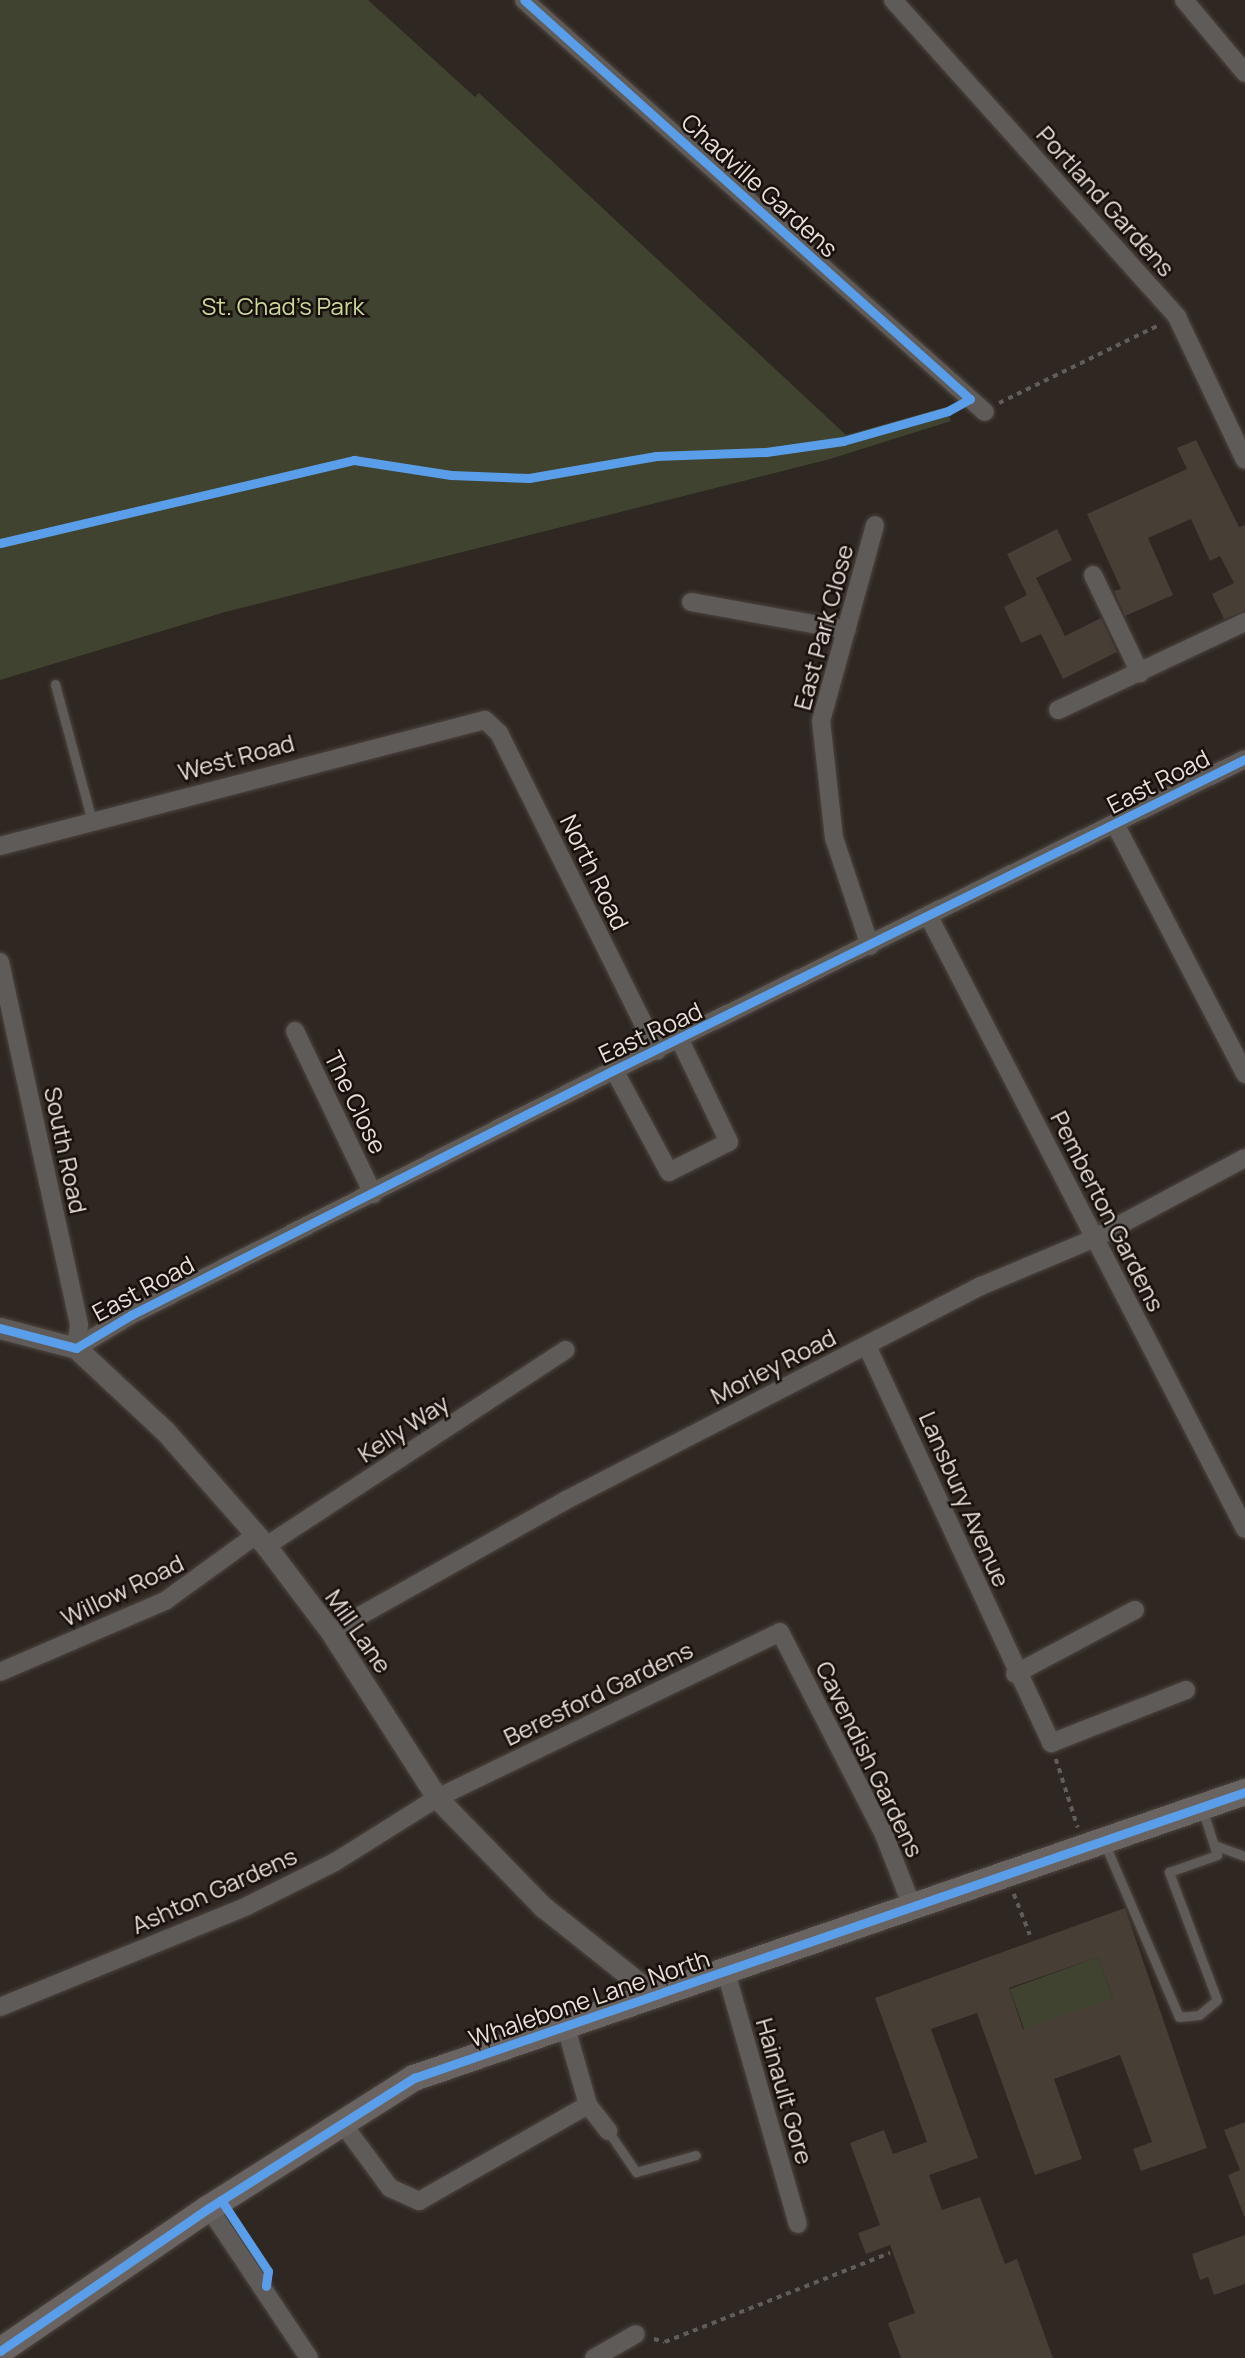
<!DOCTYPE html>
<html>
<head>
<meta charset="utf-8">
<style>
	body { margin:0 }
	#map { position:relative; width:1245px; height:2358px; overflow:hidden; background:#2f2721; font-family:Manrope,sans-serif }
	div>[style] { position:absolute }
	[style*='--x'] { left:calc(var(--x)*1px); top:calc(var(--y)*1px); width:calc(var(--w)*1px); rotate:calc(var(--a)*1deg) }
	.green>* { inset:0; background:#3f432f; transform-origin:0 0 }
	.building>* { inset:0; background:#473e36 }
	.path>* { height:3.5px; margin-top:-1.75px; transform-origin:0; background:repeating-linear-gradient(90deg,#625d5b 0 5px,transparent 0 10px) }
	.roads { filter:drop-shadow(0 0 2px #4c443f) drop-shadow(0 0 2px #4c443f) }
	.service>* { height:9px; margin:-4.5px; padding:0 4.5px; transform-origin:4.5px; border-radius:4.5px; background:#5f5b59 }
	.minor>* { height:18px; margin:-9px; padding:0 9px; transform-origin:9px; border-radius:9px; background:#5f5b59 }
	.tertiary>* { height:21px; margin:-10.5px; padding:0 10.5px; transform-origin:10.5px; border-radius:10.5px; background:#5f5b59 }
	.primary>* { height:26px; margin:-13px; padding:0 13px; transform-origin:13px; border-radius:13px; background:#696362 }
	.cycleway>* { height:9px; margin:-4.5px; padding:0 4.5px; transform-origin:4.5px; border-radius:4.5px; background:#5a9eea }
	span { translate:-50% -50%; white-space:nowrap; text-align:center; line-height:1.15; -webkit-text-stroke:5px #17100b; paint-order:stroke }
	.street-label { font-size:24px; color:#e9dfd8 }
	.park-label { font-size:24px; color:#ccd89a }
</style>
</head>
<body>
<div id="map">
	<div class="green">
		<i style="clip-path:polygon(0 0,368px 0,475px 97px,479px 93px,846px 435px,946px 407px,951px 421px,830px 459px,225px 612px,0 680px)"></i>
		<i style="left:1098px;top:1957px;width:44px;height:94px;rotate:70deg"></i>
	</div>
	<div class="building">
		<i style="clip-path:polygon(1196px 440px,1239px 527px,1245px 525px,1245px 611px,1224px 619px,1212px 594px,1234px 583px,1220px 556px,1210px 561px,1191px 519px,1148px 538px,1173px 595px,1125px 616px,1114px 591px,1121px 589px,1087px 514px,1187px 469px,1177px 448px)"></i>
		<i style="clip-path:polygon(1057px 529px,1072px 560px,1036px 578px,1065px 636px,1101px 618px,1117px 652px,1063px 679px,1041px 634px,1021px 643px,1004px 607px,1027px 595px,1007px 554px)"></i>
		<i style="clip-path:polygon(evenodd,1125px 1908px,1207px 2148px,1141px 2171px,1133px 2149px,1152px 2142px,1120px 2055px,1054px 2079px,1082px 2159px,1035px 2175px,977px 2013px,931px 2029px,978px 2158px,929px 2175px,942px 2210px,980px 2197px,1005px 2264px,1017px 2259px,1053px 2358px,901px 2358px,888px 2323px,915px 2313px,890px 2245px,866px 2254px,858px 2233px,880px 2225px,850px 2143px,884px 2130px,893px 2154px,927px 2142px,875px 1998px,1125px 1908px,1098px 1957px,1113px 1998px,1023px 2029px,1009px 1988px,1098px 1957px)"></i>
		<i style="clip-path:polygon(1245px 2122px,1245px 2216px,1244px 2216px,1228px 2175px,1240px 2170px,1224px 2130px)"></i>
		<i style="clip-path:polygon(1245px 2235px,1245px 2284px,1214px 2295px,1208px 2277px,1200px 2280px,1192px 2254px)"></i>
	</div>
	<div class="path">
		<i style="--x:999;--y:403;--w:178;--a:-26"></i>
		<i style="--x:1056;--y:1759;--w:72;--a:72.3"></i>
		<i style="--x:1014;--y:1894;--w:44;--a:68.7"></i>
		<i style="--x:654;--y:2339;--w:11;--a:15"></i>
		<i style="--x:665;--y:2342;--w:242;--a:-21.6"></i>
	</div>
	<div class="roads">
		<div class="service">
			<i style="--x:55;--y:684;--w:142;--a:74.9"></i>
			<i style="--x:1104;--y:1842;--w:190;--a:66.8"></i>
			<i style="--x:1179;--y:2017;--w:20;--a:-6"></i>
			<i style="--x:1199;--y:2015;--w:23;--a:-40"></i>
			<i style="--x:1217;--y:2000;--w:137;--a:-110.6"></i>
			<i style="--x:1169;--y:1872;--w:51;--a:-19.5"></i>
			<i style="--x:1217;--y:1855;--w:49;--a:-107.7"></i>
			<i style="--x:1214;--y:1845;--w:33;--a:20"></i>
			<i style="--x:608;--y:2131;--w:50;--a:55.7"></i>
			<i style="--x:636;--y:2172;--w:62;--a:-15.8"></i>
		</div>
		<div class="minor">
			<i style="--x:524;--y:0;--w:618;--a:41.79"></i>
			<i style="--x:893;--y:0;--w:426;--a:48.1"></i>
			<i style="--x:1177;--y:317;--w:158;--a:64.6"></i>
			<i style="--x:1184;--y:0;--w:95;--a:50.1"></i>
			<i style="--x:1093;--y:575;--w:109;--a:64.4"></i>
			<i style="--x:691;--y:602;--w:158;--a:10.2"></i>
			<i style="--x:1058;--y:710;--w:207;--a:-25.2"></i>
			<i style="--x:1115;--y:824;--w:282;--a:62.5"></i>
			<i style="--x:0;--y:846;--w:501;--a:-14.56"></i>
			<i style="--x:485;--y:720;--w:19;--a:43"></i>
			<i style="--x:499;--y:733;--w:355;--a:63.6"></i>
			<i style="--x:928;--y:915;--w:691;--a:62.69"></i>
			<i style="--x:870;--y:946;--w:114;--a:-108.4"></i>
			<i style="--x:834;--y:838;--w:118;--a:-96.3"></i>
			<i style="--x:821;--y:721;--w:203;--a:-74.6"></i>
			<i style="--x:0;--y:962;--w:371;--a:77.7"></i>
			<i style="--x:79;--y:1325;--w:23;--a:97"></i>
			<i style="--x:295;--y:1031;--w:181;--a:64.4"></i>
			<i style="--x:614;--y:1070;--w:116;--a:61.7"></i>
			<i style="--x:669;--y:1172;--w:67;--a:-26.6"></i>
			<i style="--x:729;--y:1142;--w:113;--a:-115.7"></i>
			<i style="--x:867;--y:1346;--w:438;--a:65.1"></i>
			<i style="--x:1051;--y:1743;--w:145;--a:-21.4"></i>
			<i style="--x:76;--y:1348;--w:64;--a:-31"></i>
			<i style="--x:131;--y:1315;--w:542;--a:-26.9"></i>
			<i style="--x:614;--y:1070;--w:703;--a:-26.24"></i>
			<i style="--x:266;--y:1546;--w:358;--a:-33.2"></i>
			<i style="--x:331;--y:1632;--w:270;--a:-29.3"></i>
			<i style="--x:566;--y:1500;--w:467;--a:-27.3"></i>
			<i style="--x:981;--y:1286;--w:124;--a:-22.8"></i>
			<i style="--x:1095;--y:1238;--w:170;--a:-28.1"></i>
			<i style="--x:0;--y:1672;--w:180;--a:-23.3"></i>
			<i style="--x:165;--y:1601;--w:112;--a:-36"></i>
			<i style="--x:1015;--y:1674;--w:136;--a:-28.1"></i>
			<i style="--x:726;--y:1972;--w:262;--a:74.1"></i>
			<i style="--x:0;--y:2007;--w:267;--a:-22.2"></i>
			<i style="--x:247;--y:1906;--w:98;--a:-26.6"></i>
			<i style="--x:335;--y:1862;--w:120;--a:-32.1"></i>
			<i style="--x:437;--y:1798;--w:381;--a:-25.8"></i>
			<i style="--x:780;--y:1632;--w:225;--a:62.8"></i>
			<i style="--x:883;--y:1832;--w:83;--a:68.7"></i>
			<i style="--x:565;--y:2024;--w:84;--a:74.1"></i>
			<i style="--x:588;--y:2105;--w:33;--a:52"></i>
			<i style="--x:343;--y:2124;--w:79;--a:53.7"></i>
			<i style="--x:390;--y:2188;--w:32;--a:24"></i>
			<i style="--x:419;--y:2201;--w:194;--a:-29.6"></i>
			<i style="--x:209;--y:2208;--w:180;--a:56.3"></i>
			<i style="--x:594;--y:2358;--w:48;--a:-29.7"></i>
		</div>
		<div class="tertiary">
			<i style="--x:0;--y:1328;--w:79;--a:14.7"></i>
			<i style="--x:76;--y:1348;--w:122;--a:43"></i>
			<i style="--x:165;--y:1431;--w:153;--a:48.7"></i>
			<i style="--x:266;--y:1546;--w:108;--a:52.9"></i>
			<i style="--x:331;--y:1632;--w:197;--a:57.4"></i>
			<i style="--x:437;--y:1798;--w:151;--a:45.8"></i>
			<i style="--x:542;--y:1906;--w:144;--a:38.5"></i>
		</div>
		<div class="primary">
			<i style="--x:0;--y:2351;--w:253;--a:-34.4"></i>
			<i style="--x:209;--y:2208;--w:243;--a:-32.4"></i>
			<i style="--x:414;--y:2078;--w:879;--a:-18.99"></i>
		</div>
	</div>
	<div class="cycleway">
		<i style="--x:0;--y:543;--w:364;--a:-13.2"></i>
		<i style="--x:354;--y:460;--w:98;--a:8.8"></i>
		<i style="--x:451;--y:475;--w:78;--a:2.2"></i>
		<i style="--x:529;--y:478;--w:129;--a:-9.8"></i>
		<i style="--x:656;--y:456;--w:110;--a:-2.1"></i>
		<i style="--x:766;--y:452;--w:78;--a:-8.1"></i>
		<i style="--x:843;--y:441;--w:109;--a:-15.9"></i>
		<i style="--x:948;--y:411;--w:25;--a:-29"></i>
		<i style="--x:970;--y:399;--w:598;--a:-138.18"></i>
		<i style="--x:0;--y:1328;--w:79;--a:14.7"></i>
		<i style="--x:76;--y:1348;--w:64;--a:-31"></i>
		<i style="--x:131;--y:1315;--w:542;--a:-26.9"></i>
		<i style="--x:614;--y:1070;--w:703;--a:-26.24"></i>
		<i style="--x:221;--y:2200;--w:85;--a:56.5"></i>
		<i style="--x:268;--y:2271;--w:15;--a:98"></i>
		<i style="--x:0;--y:2351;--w:253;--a:-34.4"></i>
		<i style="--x:209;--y:2208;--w:243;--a:-32.4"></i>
		<i style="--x:414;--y:2078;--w:879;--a:-18.99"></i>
	</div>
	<div class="street-label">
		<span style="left:760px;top:185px;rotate:42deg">Chadville Gardens</span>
		<span style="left:1106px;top:201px;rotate:48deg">Portland Gardens</span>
		<span style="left:823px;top:627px;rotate:-75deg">East Park Close</span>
		<span style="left:236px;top:757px;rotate:-15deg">West Road</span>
		<span style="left:1158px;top:781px;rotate:-27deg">East Road</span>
		<span style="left:595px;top:872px;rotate:64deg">North Road</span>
		<span style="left:650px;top:1032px;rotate:-25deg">East Road</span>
		<span style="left:356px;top:1102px;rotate:64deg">The Close</span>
		<span style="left:66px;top:1150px;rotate:78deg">South Road</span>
		<span style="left:1108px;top:1211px;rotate:63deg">Pemberton Gardens</span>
		<span style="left:143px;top:1288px;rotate:-28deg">East Road</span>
		<span style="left:773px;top:1366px;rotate:-27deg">Morley Road</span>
		<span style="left:403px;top:1428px;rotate:-33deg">Kelly Way</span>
		<span style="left:965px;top:1499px;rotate:66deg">Lansbury Avenue</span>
		<span style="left:122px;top:1590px;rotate:-26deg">Willow Road</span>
		<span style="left:359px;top:1631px;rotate:55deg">Mill Lane</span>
		<span style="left:598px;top:1693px;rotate:-26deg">Beresford Gardens</span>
		<span style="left:870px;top:1759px;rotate:64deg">Cavendish Gardens</span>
		<span style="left:214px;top:1890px;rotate:-24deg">Ashton Gardens</span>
		<span style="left:589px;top:1998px;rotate:-19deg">Whalebone Lane North</span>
		<span style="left:785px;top:2091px;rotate:74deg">Hainault Gore</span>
	</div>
	<div class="park-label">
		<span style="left:283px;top:306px">St. Chad's Park</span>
	</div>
</div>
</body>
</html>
